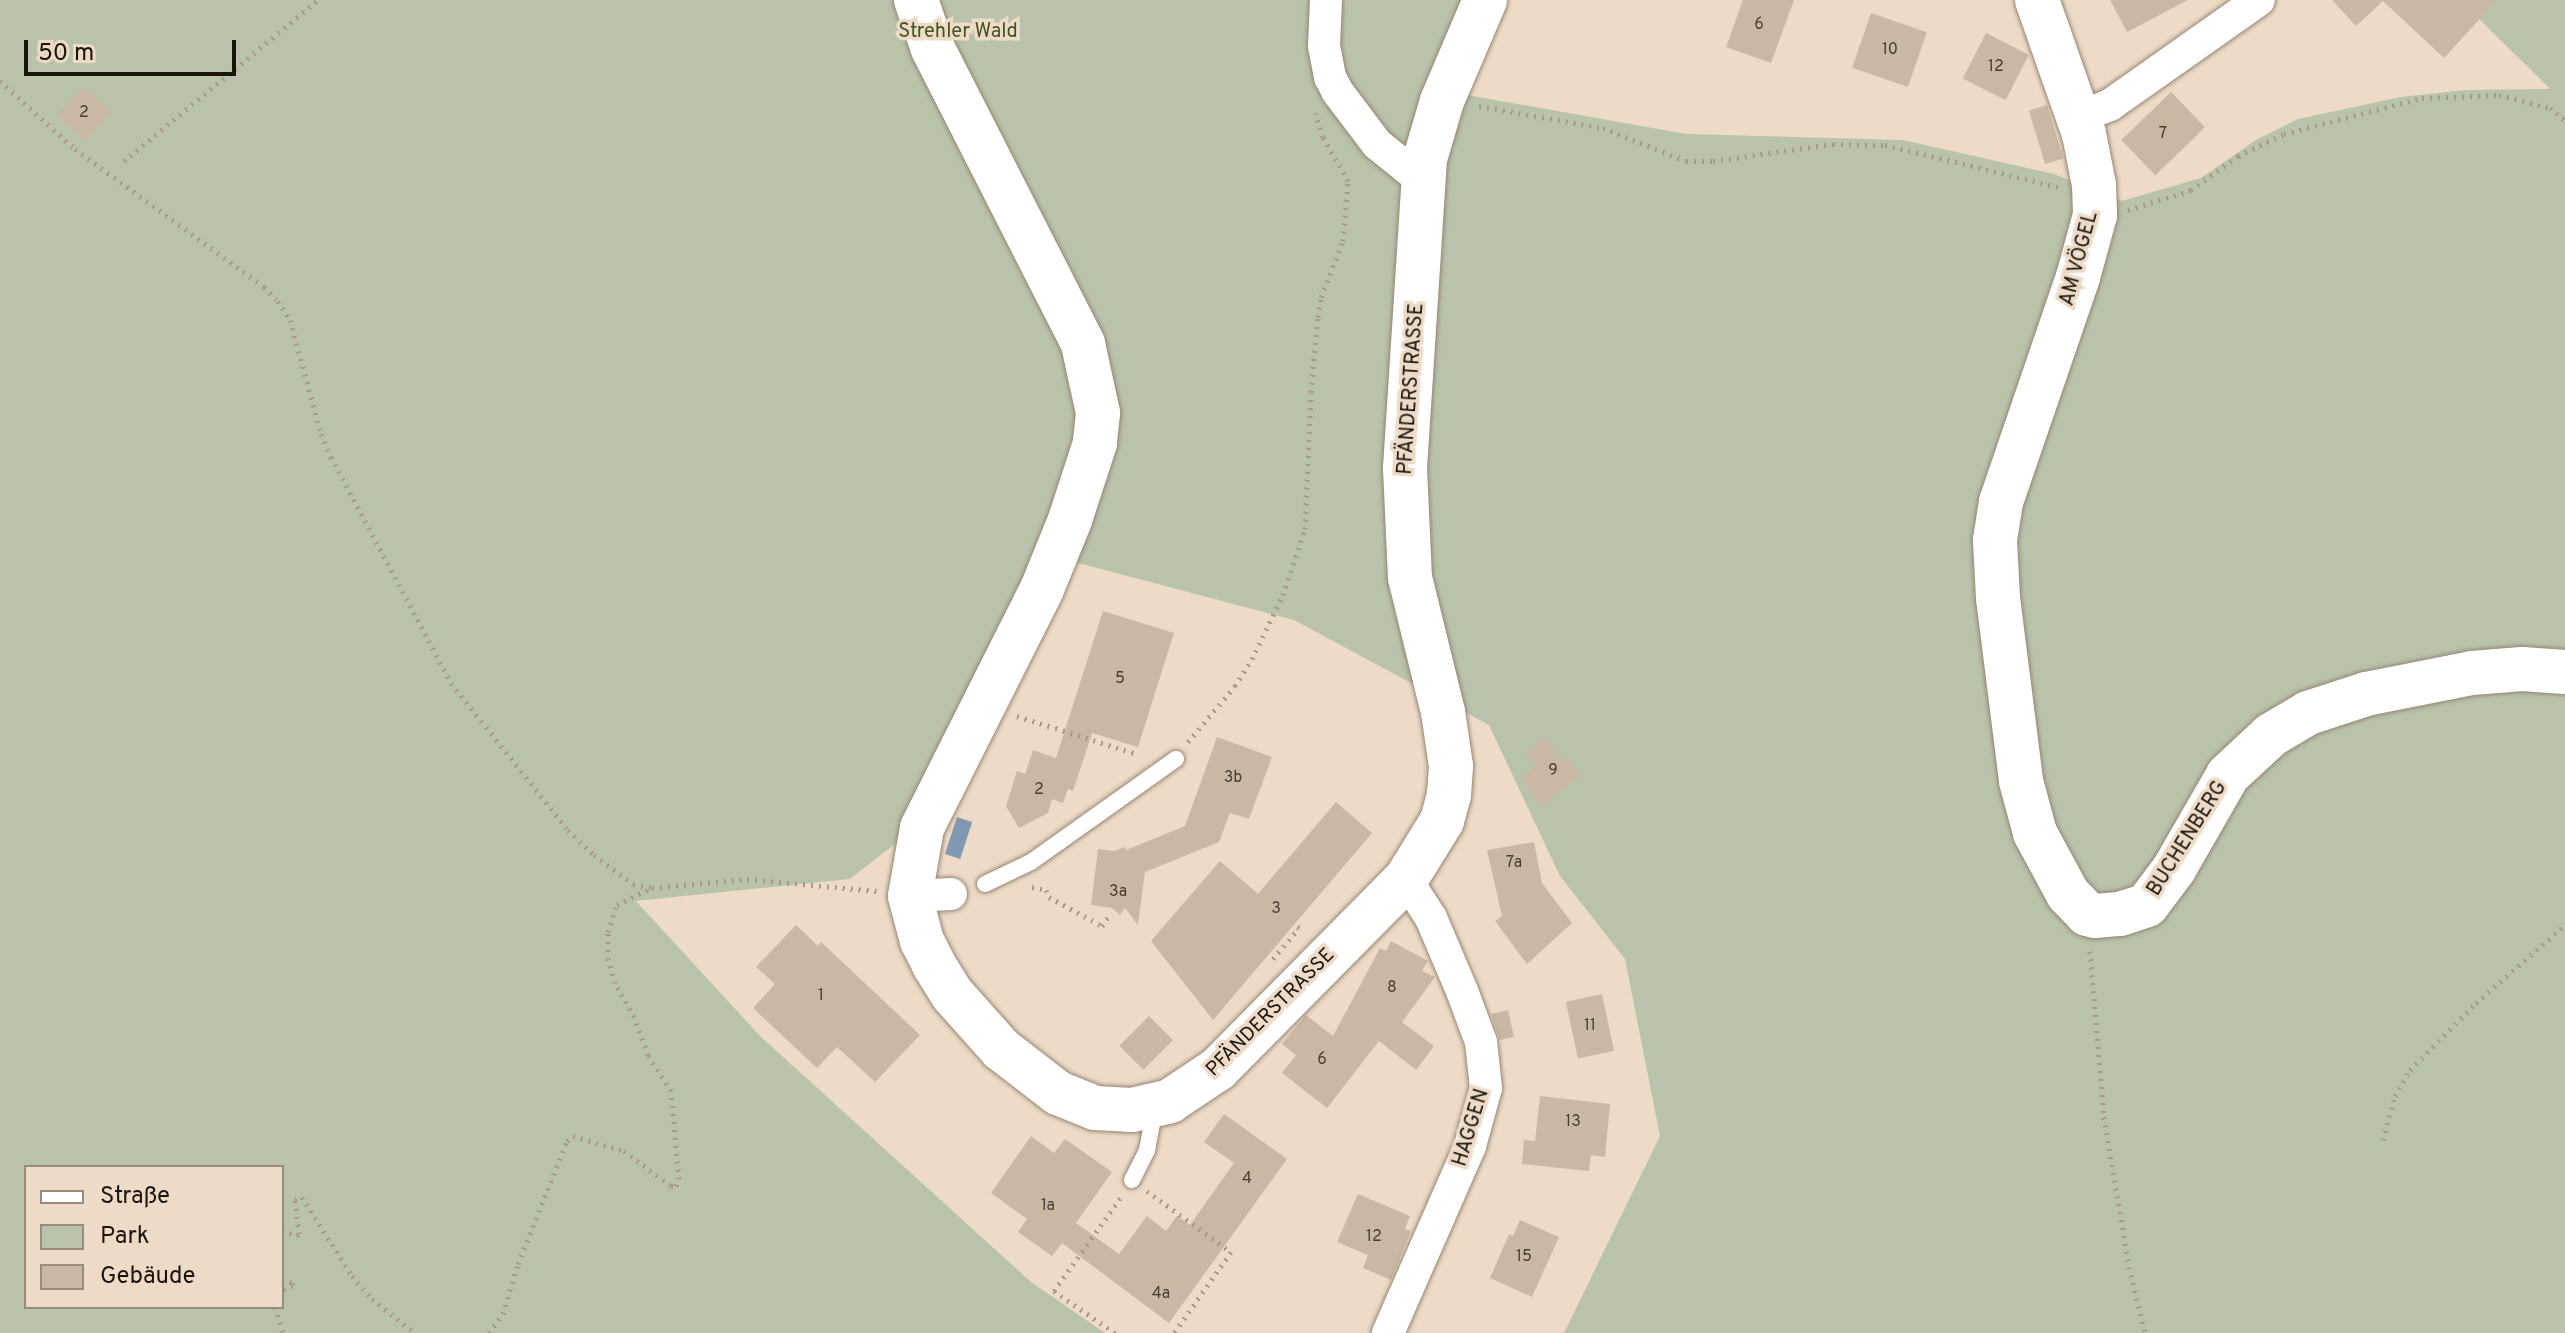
<!DOCTYPE html>
<html>
<head>
<meta charset="utf-8">
<style>
	body { margin:0 }
	#map { position:relative; width:2565px; height:1333px; overflow:hidden; background:#eddbc7; font-family:Overpass,sans-serif }
	div>[style] { position:absolute }
	[style*='--x'] { left:calc(var(--x)*1px); top:calc(var(--y)*1px); width:calc(var(--w)*1px); rotate:calc(var(--a)*1deg) }
	.green>* { inset:0; background:#b9c3ac }
	.water>* { inset:0; background:#8099b3; transform-origin:0 0 }
	.building>* { inset:0; background:#c9b8a4; transform-origin:0 0 }
	.path>* { height:5px; margin-top:-2.5px; transform-origin:0; background:repeating-linear-gradient(90deg,#a89a8a 0 2px,transparent 0 8px) }
	.roads { filter:drop-shadow(0 0 2px #978674) drop-shadow(0 0 2px #978674) }
	.lane>* { height:16px; margin:-8px; padding:0 8px; transform-origin:8px; border-radius:8px; background:#fff }
	.street>* { height:32px; margin:-16px; padding:0 16px; transform-origin:16px; border-radius:16px; background:#fff }
	.secondary>* { height:44px; margin:-22px; padding:0 22px; transform-origin:22px; border-radius:22px; background:#fff }
	span { translate:-50% -50%; white-space:nowrap; text-align:center; line-height:1.15; -webkit-text-stroke:7px #eddbc7; paint-order:stroke }
	.number-label { font-size:16px; color:#463d33 }
	.number-label span { -webkit-text-stroke-width:0 }
	.park-label { font-size:20px; color:#425421 }
	.street-label { font-size:20px; color:#1a140d }
	.legend { position:absolute; left:24px; top:1165px; width:260px; height:144px; box-sizing:border-box; background:#eddbc7; border:2px solid #998b7d; margin:0; padding:10px 14px; list-style:none; font-size:24px; color:#1a140d }
	.legend li { display:flex; align-items:center; gap:16px; height:40px }
	.legend b { width:40px; border:2px solid #998b7d }
	.scale { position:absolute; left:24px; top:40px; width:212px; height:36px; box-sizing:border-box; border:4px solid #1a140d; border-top:0; padding-left:10px; font-size:24px; line-height:28px; white-space:nowrap; color:#1a140d; -webkit-text-stroke:6px #eddbc7; paint-order:stroke }
</style>
</head>
<body>
<div id="map">
	<div class="green">
		<i style="clip-path:polygon(evenodd,0 0,903px 0,1070px 348px,1083px 434px,1037px 555px,896px 843px,850px 879px,636px 901px,760px 1036px,1031px 1282px,1105px 1333px,0 1333px,0 0,26px 1167px,282px 1167px,282px 1307px,26px 1307px,26px 1167px)"></i>
		<i style="clip-path:polygon(916px 0,1472px 0,1456px 93px,1686px 134px,1903px 140px,2054px 174px,2122px 201px,2201px 178px,2256px 140px,2298px 119px,2401px 97px,2465px 90px,2550px 89px,2460px 0,2565px 0,2565px 1333px,1564px 1333px,1660px 1136px,1625px 959px,1560px 876px,1489px 725px,1294px 620px,1067px 560px,1115px 423px)"></i>
	</div>
	<div class="water">
		<i style="left:957px;top:817px;width:16px;height:39px;rotate:18deg"></i>
	</div>
	<div class="building">
		<i style="clip-path:polygon(1743px 0,1794px 0,1771px 63px,1726px 47px)"></i>
		<i style="clip-path:polygon(2110px 0,2188px 0,2127px 32px)"></i>
		<i style="clip-path:polygon(2332px 0,2497px 0,2444px 58px,2383px 1px,2356px 26px)"></i>
		<i style="left:1871px;top:13px;width:59px;height:58px;rotate:19deg"></i>
		<i style="left:1986px;top:33px;width:48px;height:51px;rotate:27deg"></i>
		<i style="left:84px;top:86px;width:39px;height:39px;rotate:44deg"></i>
		<i style="left:2171px;top:92px;width:49px;height:69px;rotate:46deg"></i>
		<i style="left:2047px;top:105px;width:56px;height:19px;rotate:73deg"></i>
		<i style="clip-path:polygon(1103px 611px,1174px 633px,1138px 747px,1092px 733px,1073px 791px,1068px 789px,1063px 803px,1052px 799px,1048px 813px,1019px 828px,1006px 806px,1017px 771px,1025px 774px,1033px 750px,1056px 758px)"></i>
		<i style="clip-path:polygon(1217px 737px,1272px 757px,1249px 819px,1230px 813px,1219px 842px,1145px 872px,1138px 925px,1125px 908px,1120px 915px,1112px 908px,1091px 905px,1098px 849px,1114px 851px,1124px 847px,1126px 850px,1185px 826px)"></i>
		<i style="clip-path:polygon(1545px 738px,1562px 761px,1566px 757px,1581px 776px,1542px 806px,1521px 778px,1536px 766px,1525px 753px)"></i>
		<i style="clip-path:polygon(1336px 802px,1372px 833px,1213px 1020px,1151px 941px,1220px 861px,1258px 894px)"></i>
		<i style="clip-path:polygon(1534px 842px,1542px 883px,1572px 923px,1527px 964px,1495px 921px,1502px 916px,1487px 850px)"></i>
		<i style="clip-path:polygon(796px 925px,818px 946px,821px 942px,920px 1035px,875px 1082px,837px 1047px,817px 1068px,753px 1008px,775px 984px,756px 967px)"></i>
		<i style="clip-path:polygon(1391px 941px,1428px 961px,1422px 971px,1435px 977px,1402px 1022px,1434px 1046px,1416px 1070px,1379px 1041px,1327px 1108px,1282px 1073px,1296px 1055px,1282px 1044px,1306px 1015px,1333px 1036px,1380px 948px,1386px 951px)"></i>
		<i style="left:1602px;top:994px;width:58px;height:37px;rotate:78deg"></i>
		<i style="clip-path:polygon(1508px 1010px,1514px 1037px,1500px 1040px,1491px 1014px)"></i>
		<i style="left:1149px;top:1016px;width:34px;height:42px;rotate:45deg"></i>
		<i style="clip-path:polygon(1540px 1096px,1610px 1104px,1605px 1157px,1591px 1155px,1589px 1171px,1522px 1164px,1524px 1140px,1535px 1141px)"></i>
		<i style="clip-path:polygon(1224px 1114px,1287px 1159px,1169px 1323px,1062px 1243px,1052px 1256px,1018px 1232px,1027px 1219px,991px 1193px,1031px 1136px,1054px 1153px,1065px 1139px,1112px 1172px,1076px 1223px,1119px 1254px,1147px 1216px,1166px 1231px,1177px 1216px,1190px 1225px,1234px 1163px,1204px 1142px)"></i>
		<i style="clip-path:polygon(1358px 1194px,1410px 1216px,1405px 1229px,1411px 1231px,1391px 1280px,1363px 1268px,1368px 1255px,1337px 1242px)"></i>
		<i style="clip-path:polygon(1520px 1220px,1559px 1237px,1532px 1297px,1490px 1278px,1509px 1234px,1513px 1236px)"></i>
	</div>
	<div class="path">
		<i style="--x:0;--y:81;--w:101;--a:42.2"></i>
		<i style="--x:75;--y:149;--w:234;--a:36.1"></i>
		<i style="--x:264;--y:287;--w:20;--a:45"></i>
		<i style="--x:278;--y:301;--w:22;--a:58"></i>
		<i style="--x:290;--y:320;--w:118;--a:74.8"></i>
		<i style="--x:321;--y:434;--w:25;--a:67"></i>
		<i style="--x:331;--y:457;--w:256;--a:62"></i>
		<i style="--x:451;--y:683;--w:188;--a:51.5"></i>
		<i style="--x:568;--y:830;--w:36;--a:44"></i>
		<i style="--x:594;--y:855;--w:49;--a:36.6"></i>
		<i style="--x:633;--y:884;--w:19;--a:12"></i>
		<i style="--x:652;--y:888;--w:95;--a:-5.4"></i>
		<i style="--x:747;--y:879;--w:131;--a:5.3"></i>
		<i style="--x:1479;--y:106;--w:126;--a:10.1"></i>
		<i style="--x:1603;--y:128;--w:89;--a:21.7"></i>
		<i style="--x:1686;--y:161;--w:27;--a:0"></i>
		<i style="--x:1713;--y:161;--w:121;--a:-8.1"></i>
		<i style="--x:1833;--y:144;--w:52;--a:1.1"></i>
		<i style="--x:1885;--y:145;--w:178;--a:13.6"></i>
		<i style="--x:124;--y:161;--w:252;--a:-39.7"></i>
		<i style="--x:2128;--y:210;--w:66;--a:-17.6"></i>
		<i style="--x:2191;--y:190;--w:58;--a:-35.9"></i>
		<i style="--x:2238;--y:156;--w:51;--a:-25.6"></i>
		<i style="--x:2284;--y:134;--w:143;--a:-14.6"></i>
		<i style="--x:2422;--y:98;--w:77;--a:-2.2"></i>
		<i style="--x:2499;--y:95;--w:53;--a:14.3"></i>
		<i style="--x:2550;--y:108;--w:19;--a:39"></i>
		<i style="--x:1017;--y:716;--w:126;--a:17.6"></i>
		<i style="--x:1188;--y:742;--w:73;--a:-50"></i>
		<i style="--x:1235;--y:686;--w:32;--a:-58"></i>
		<i style="--x:1252;--y:659;--w:71;--a:-64.2"></i>
		<i style="--x:1283;--y:595;--w:70;--a:-71.6"></i>
		<i style="--x:1305;--y:529;--w:137;--a:-87.5"></i>
		<i style="--x:1311;--y:392;--w:75;--a:-84.7"></i>
		<i style="--x:1318;--y:317;--w:20;--a:-81"></i>
		<i style="--x:1321;--y:297;--w:60;--a:-68.6"></i>
		<i style="--x:1343;--y:241;--w:60;--a:-85.2"></i>
		<i style="--x:1348;--y:181;--w:51;--a:-119.6"></i>
		<i style="--x:1323;--y:137;--w:25;--a:-108"></i>
		<i style="--x:1032;--y:887;--w:14;--a:12"></i>
		<i style="--x:1046;--y:890;--w:8;--a:67"></i>
		<i style="--x:1049;--y:897;--w:60;--a:28.7"></i>
		<i style="--x:1102;--y:926;--w:16;--a:-55"></i>
		<i style="--x:2090;--y:951;--w:167;--a:85.2"></i>
		<i style="--x:2104;--y:1117;--w:152;--a:80.5"></i>
		<i style="--x:2129;--y:1267;--w:68;--a:76.4"></i>
		<i style="--x:1273;--y:959;--w:40;--a:-50"></i>
		<i style="--x:1299;--y:928;--w:6;--a:-149"></i>
		<i style="--x:2383;--y:1140;--w:46;--a:-74.7"></i>
		<i style="--x:2395;--y:1096;--w:30;--a:-60"></i>
		<i style="--x:2410;--y:1070;--w:94;--a:-45.4"></i>
		<i style="--x:2476;--y:1003;--w:118;--a:-41.2"></i>
		<i style="--x:1147;--y:1191;--w:104;--a:36"></i>
		<i style="--x:1231;--y:1252;--w:99;--a:125.1"></i>
		<i style="--x:282;--y:1230;--w:16;--a:22"></i>
		<i style="--x:297;--y:1236;--w:3;--a:-45"></i>
		<i style="--x:299;--y:1234;--w:34;--a:-97"></i>
		<i style="--x:295;--y:1200;--w:8;--a:-23"></i>
		<i style="--x:302;--y:1197;--w:93;--a:57.7"></i>
		<i style="--x:352;--y:1276;--w:30;--a:49"></i>
		<i style="--x:372;--y:1299;--w:55;--a:38.3"></i>
		<i style="--x:282;--y:1279;--w:12;--a:20"></i>
		<i style="--x:293;--y:1283;--w:3;--a:90"></i>
		<i style="--x:293;--y:1286;--w:12;--a:160"></i>
		<i style="--x:275;--y:1307;--w:27;--a:73"></i>
		<i style="--x:489;--y:1333;--w:24;--a:-54"></i>
		<i style="--x:503;--y:1314;--w:52;--a:-73.3"></i>
		<i style="--x:518;--y:1264;--w:132;--a:-68.3"></i>
		<i style="--x:567;--y:1141;--w:8;--a:-40"></i>
		<i style="--x:573;--y:1136;--w:53;--a:16.4"></i>
		<i style="--x:624;--y:1151;--w:59;--a:36.7"></i>
		<i style="--x:671;--y:1186;--w:5;--a:0"></i>
		<i style="--x:676;--y:1186;--w:8;--a:-67"></i>
		<i style="--x:679;--y:1179;--w:88;--a:-95.2"></i>
		<i style="--x:671;--y:1091;--w:43;--a:-122.6"></i>
		<i style="--x:648;--y:1055;--w:40;--a:-110.2"></i>
		<i style="--x:634;--y:1017;--w:39;--a:-119"></i>
		<i style="--x:615;--y:983;--w:25;--a:-106"></i>
		<i style="--x:608;--y:959;--w:27;--a:-90"></i>
		<i style="--x:608;--y:932;--w:28;--a:-72"></i>
		<i style="--x:617;--y:905;--w:36;--a:-27"></i>
		<i style="--x:1115;--y:1333;--w:74;--a:-145.5"></i>
		<i style="--x:1054;--y:1291;--w:115;--a:-54.5"></i>
	</div>
	<div class="roads">
		<div class="lane">
			<i style="--x:985;--y:884;--w:51;--a:-25.6"></i>
			<i style="--x:1031;--y:862;--w:178;--a:-35.4"></i>
			<i style="--x:1132;--y:1180;--w:34;--a:-63"></i>
			<i style="--x:1147;--y:1150;--w:43;--a:-79.2"></i>
		</div>
		<div class="street">
			<i style="--x:1326;--y:0;--w:46;--a:92.5"></i>
			<i style="--x:1324;--y:46;--w:32;--a:79"></i>
			<i style="--x:1330;--y:77;--w:16;--a:63"></i>
			<i style="--x:1337;--y:91;--w:66;--a:53"></i>
			<i style="--x:1377;--y:144;--w:59;--a:38.8"></i>
			<i style="--x:2079;--y:117;--w:33;--a:-21"></i>
			<i style="--x:2110;--y:105;--w:182;--a:-35.2"></i>
			<i style="--x:910;--y:896;--w:41;--a:-2.8"></i>
			<i style="--x:1388;--y:1333;--w:204;--a:-66.3"></i>
			<i style="--x:1470;--y:1146;--w:60;--a:-74.6"></i>
			<i style="--x:1486;--y:1088;--w:46;--a:-96.2"></i>
			<i style="--x:1481;--y:1042;--w:54;--a:-110.4"></i>
			<i style="--x:1462;--y:991;--w:79;--a:-113"></i>
			<i style="--x:1431;--y:918;--w:46;--a:-122.7"></i>
		</div>
		<div class="secondary">
			<i style="--x:916;--y:0;--w:52;--a:70.9"></i>
			<i style="--x:933;--y:49;--w:331;--a:63"></i>
			<i style="--x:1083;--y:344;--w:71;--a:77.7"></i>
			<i style="--x:1098;--y:413;--w:30;--a:96"></i>
			<i style="--x:1095;--y:443;--w:81;--a:108"></i>
			<i style="--x:1070;--y:520;--w:74;--a:112.1"></i>
			<i style="--x:1042;--y:589;--w:267;--a:116.7"></i>
			<i style="--x:922;--y:828;--w:69;--a:100"></i>
			<i style="--x:910;--y:896;--w:47;--a:75.1"></i>
			<i style="--x:922;--y:941;--w:27;--a:63"></i>
			<i style="--x:934;--y:965;--w:34;--a:58"></i>
			<i style="--x:952;--y:994;--w:74;--a:48.3"></i>
			<i style="--x:1001;--y:1049;--w:72;--a:37.7"></i>
			<i style="--x:1058;--y:1093;--w:40;--a:22"></i>
			<i style="--x:1095;--y:1108;--w:37;--a:3"></i>
			<i style="--x:1132;--y:1110;--w:39;--a:-13"></i>
			<i style="--x:1170;--y:1101;--w:58;--a:-33.7"></i>
			<i style="--x:1218;--y:1069;--w:267;--a:-45.3"></i>
			<i style="--x:1406;--y:879;--w:68;--a:-58.2"></i>
			<i style="--x:1442;--y:821;--w:27;--a:-75"></i>
			<i style="--x:1449;--y:795;--w:29;--a:-86"></i>
			<i style="--x:1451;--y:766;--w:55;--a:-98.4"></i>
			<i style="--x:1443;--y:712;--w:138;--a:-103.8"></i>
			<i style="--x:1410;--y:578;--w:110;--a:-92.6"></i>
			<i style="--x:1405;--y:468;--w:310;--a:-86.3"></i>
			<i style="--x:1425;--y:159;--w:60;--a:-73.7"></i>
			<i style="--x:1442;--y:101;--w:110;--a:-66.9"></i>
			<i style="--x:2037;--y:0;--w:142;--a:70.7"></i>
			<i style="--x:2084;--y:134;--w:52;--a:78.9"></i>
			<i style="--x:2094;--y:185;--w:30;--a:88"></i>
			<i style="--x:2095;--y:215;--w:64;--a:105.3"></i>
			<i style="--x:2078;--y:277;--w:238;--a:108.9"></i>
			<i style="--x:2001;--y:502;--w:39;--a:99"></i>
			<i style="--x:1995;--y:541;--w:57;--a:87"></i>
			<i style="--x:1998;--y:598;--w:184;--a:82.8"></i>
			<i style="--x:2021;--y:781;--w:54;--a:74.9"></i>
			<i style="--x:2035;--y:833;--w:69;--a:61.6"></i>
			<i style="--x:2068;--y:894;--w:28;--a:46"></i>
			<i style="--x:2087;--y:914;--w:8;--a:14"></i>
			<i style="--x:2095;--y:916;--w:25;--a:-5"></i>
			<i style="--x:2120;--y:914;--w:28;--a:-18"></i>
			<i style="--x:2147;--y:905;--w:45;--a:-53.1"></i>
			<i style="--x:2174;--y:869;--w:108;--a:-60.1"></i>
			<i style="--x:2228;--y:775;--w:59;--a:-42.9"></i>
			<i style="--x:2271;--y:735;--w:43;--a:-30.7"></i>
			<i style="--x:2308;--y:713;--w:61;--a:-18.1"></i>
			<i style="--x:2366;--y:694;--w:108;--a:-11.2"></i>
			<i style="--x:2472;--y:673;--w:50;--a:-4.6"></i>
			<i style="--x:2522;--y:669;--w:43;--a:4"></i>
		</div>
	</div>
	<div class="number-label">
		<span style="left:1759px;top:25px">6</span>
		<span style="left:1890px;top:50px">10</span>
		<span style="left:1996px;top:67px">12</span>
		<span style="left:84px;top:113px">2</span>
		<span style="left:2163px;top:134px">7</span>
		<span style="left:1120px;top:679px">5</span>
		<span style="left:1553px;top:771px">9</span>
		<span style="left:1233px;top:778px">3b</span>
		<span style="left:1039px;top:790px">2</span>
		<span style="left:1514px;top:863px">7a</span>
		<span style="left:1118px;top:892px">3a</span>
		<span style="left:1276px;top:909px">3</span>
		<span style="left:1392px;top:988px">8</span>
		<span style="left:821px;top:996px">1</span>
		<span style="left:1590px;top:1026px">11</span>
		<span style="left:1322px;top:1060px">6</span>
		<span style="left:1573px;top:1122px">13</span>
		<span style="left:1247px;top:1179px">4</span>
		<span style="left:1048px;top:1206px">1a</span>
		<span style="left:1374px;top:1237px">12</span>
		<span style="left:1524px;top:1257px">15</span>
		<span style="left:1161px;top:1294px">4a</span>
	</div>
	<div class="park-label">
		<span style="left:958px;top:32px">Strehler Wald</span>
	</div>
	<div class="street-label">
		<span style="left:2080px;top:259px;rotate:-75deg">AM VÖGEL</span>
		<span style="left:1412px;top:389px;rotate:-86deg">PFÄNDERSTRASSE</span>
		<span style="left:2188px;top:839px;rotate:-58deg">BUCHENBERG</span>
		<span style="left:1271px;top:1013px;rotate:-45deg">PFÄNDERSTRASSE</span>
		<span style="left:1472px;top:1128px;rotate:-73deg">HAGGEN</span>
	</div>
	<ul class="legend">
	<li><b style="height:10px;background:#fff"></b>Straße</li>
	<li><b style="height:22px;background:#b9c3ac"></b>Park</li>
	<li><b style="height:22px;background:#c9b8a4"></b>Gebäude</li>
	</ul>
	<div class="scale">50 m</div>
</div>
</body>
</html>
